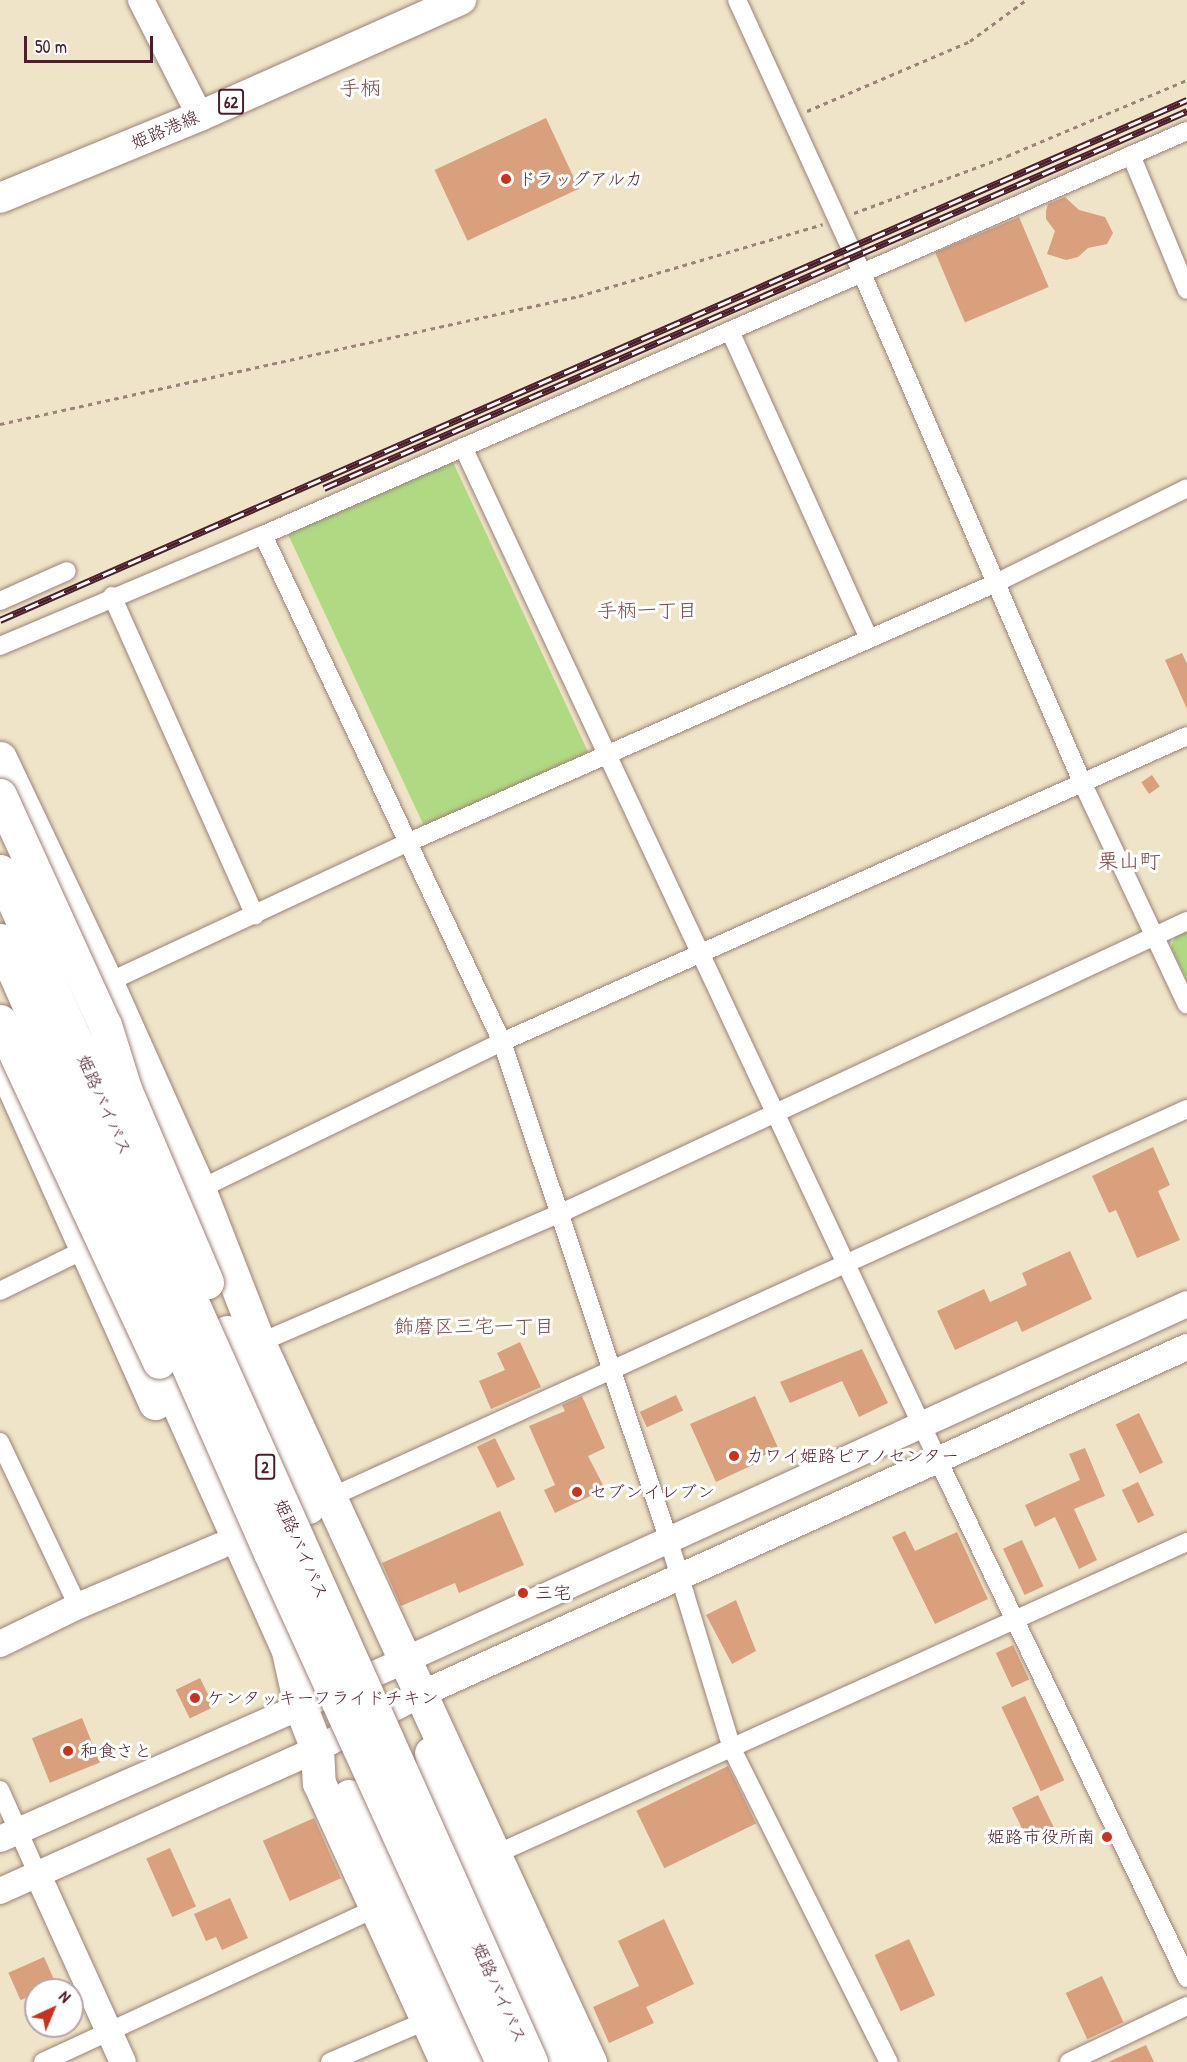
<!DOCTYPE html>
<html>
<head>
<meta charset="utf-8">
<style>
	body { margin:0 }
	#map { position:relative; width:1187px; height:2062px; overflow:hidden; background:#efe4c7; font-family:"Patrick Hand","Klee One",sans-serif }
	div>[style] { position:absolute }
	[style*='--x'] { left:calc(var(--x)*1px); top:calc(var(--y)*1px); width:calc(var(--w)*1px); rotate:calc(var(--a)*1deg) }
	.green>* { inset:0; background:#b0d983; transform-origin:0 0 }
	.building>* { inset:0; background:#d9a07e; transform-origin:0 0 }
	.path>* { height:3px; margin-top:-1.5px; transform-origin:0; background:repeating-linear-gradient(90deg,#9c8279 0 4.5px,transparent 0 9px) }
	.roads { filter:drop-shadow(0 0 2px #9c8279) drop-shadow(0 0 2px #9c8279) }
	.street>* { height:18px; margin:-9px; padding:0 9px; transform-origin:9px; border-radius:9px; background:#fff }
	.secondary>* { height:26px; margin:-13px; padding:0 13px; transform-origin:13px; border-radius:13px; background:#fff }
	.primary>* { height:30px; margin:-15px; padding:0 15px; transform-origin:15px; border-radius:15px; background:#fff }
	.highway>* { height:33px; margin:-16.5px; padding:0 16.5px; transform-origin:16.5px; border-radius:16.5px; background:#fff }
	.rail>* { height:7px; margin-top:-3.5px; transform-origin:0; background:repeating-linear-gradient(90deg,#fff 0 14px,#4a1f2b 0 28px); box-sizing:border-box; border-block:2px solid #4a1f2b }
	.bridges { filter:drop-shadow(0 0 2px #9c8279) drop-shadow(0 0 2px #9c8279) }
	.highway-bridge>* { height:33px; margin:-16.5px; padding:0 16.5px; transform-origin:16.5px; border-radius:16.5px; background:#fff }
	.dots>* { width:16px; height:16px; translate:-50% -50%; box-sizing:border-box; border:3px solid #fff; border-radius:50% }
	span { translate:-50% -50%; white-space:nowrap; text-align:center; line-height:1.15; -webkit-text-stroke:6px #fff; paint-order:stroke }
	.shield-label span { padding:2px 4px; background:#fff; border:2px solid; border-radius:4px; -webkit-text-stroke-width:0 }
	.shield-label { font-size:16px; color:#4a1f2b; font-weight:700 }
	.street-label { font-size:18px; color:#4a1f2b }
	.poi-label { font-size:18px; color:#4a1f2b }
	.left { translate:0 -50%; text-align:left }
	.right { translate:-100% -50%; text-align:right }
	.neighbourhood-label { font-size:20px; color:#7c4c48 }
	.quarter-label { font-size:21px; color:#7c4c48 }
	.north { position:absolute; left:24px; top:1978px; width:60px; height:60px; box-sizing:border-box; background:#fff; border:2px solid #b7a5aa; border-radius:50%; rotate:44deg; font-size:16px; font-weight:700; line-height:24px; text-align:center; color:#4a1f2b }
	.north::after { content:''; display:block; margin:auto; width:21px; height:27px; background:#c8321e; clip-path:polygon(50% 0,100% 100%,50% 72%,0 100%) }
	.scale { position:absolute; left:24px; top:36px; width:129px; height:27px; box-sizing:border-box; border:3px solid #4a1f2b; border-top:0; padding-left:8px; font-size:18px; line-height:21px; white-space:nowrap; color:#4a1f2b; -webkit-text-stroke:4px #fff; paint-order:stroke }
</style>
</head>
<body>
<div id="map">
	<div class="green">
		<i style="left:451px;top:458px;width:325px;height:180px;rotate:65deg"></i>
		<i style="clip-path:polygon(1187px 931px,1187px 980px,1171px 948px,1175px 936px)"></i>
	</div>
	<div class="building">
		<i style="left:546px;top:118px;width:78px;height:123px;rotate:65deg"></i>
		<i style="clip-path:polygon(1065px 197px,1079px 210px,1105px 217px,1113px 233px,1107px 244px,1088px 248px,1078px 257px,1066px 260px,1047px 254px,1055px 231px,1046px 219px,1046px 211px,1048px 204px)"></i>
		<i style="left:1019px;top:217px;width:76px;height:91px;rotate:67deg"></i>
		<i style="clip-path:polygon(1182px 653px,1187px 664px,1187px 709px,1165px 660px)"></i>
		<i style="left:1152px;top:775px;width:14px;height:13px;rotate:56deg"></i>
		<i style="clip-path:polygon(1153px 1147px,1170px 1185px,1158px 1191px,1180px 1240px,1137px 1258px,1116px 1210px,1109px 1213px,1092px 1176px)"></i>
		<i style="clip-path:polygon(1070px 1251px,1092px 1299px,1022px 1332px,1017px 1321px,955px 1350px,937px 1311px,984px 1289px,990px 1302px,1027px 1285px,1022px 1273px)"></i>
		<i style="clip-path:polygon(520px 1342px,541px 1387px,491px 1409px,479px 1381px,505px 1370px,497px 1353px)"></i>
		<i style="clip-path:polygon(862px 1349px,888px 1403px,859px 1417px,842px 1381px,790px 1403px,780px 1382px)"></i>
		<i style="left:676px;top:1395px;width:17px;height:40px;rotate:65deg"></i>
		<i style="clip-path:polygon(582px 1396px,605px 1448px,588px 1456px,605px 1489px,555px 1513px,544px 1490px,555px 1485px,529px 1426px,565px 1411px,562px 1405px)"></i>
		<i style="clip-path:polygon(755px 1396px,779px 1450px,753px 1459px,755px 1464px,716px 1482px,690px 1424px)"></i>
		<i style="left:1139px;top:1413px;width:55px;height:26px;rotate:64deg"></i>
		<i style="left:495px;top:1438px;width:46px;height:20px;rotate:64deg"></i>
		<i style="clip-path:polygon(1085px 1448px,1105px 1496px,1074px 1509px,1097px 1560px,1079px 1569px,1055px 1517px,1035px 1527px,1025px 1505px,1080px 1480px,1069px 1454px)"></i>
		<i style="left:1138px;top:1482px;width:37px;height:18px;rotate:64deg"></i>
		<i style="clip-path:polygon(500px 1511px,524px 1565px,459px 1593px,455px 1583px,401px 1606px,382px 1563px)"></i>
		<i style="clip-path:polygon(905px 1531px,915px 1551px,957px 1532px,988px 1599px,935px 1624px,892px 1537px)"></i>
		<i style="left:1022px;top:1540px;width:51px;height:21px;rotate:65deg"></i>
		<i style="clip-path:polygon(736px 1600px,756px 1651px,732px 1664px,706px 1615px)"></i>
		<i style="left:1013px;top:1645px;width:38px;height:19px;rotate:65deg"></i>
		<i style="left:200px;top:1678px;width:32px;height:27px;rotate:64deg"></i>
		<i style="left:1025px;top:1696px;width:93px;height:26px;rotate:65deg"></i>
		<i style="left:82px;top:1718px;width:48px;height:54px;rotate:68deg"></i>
		<i style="left:728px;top:1766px;width:64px;height:102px;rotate:64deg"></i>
		<i style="left:1038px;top:1795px;width:39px;height:29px;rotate:64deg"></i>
		<i style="left:314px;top:1818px;width:66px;height:56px;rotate:66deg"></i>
		<i style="left:170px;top:1848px;width:64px;height:26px;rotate:66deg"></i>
		<i style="clip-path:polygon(230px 1898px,248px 1938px,222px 1950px,216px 1937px,206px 1941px,194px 1914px)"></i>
		<i style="clip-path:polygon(664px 1919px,694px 1984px,646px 2007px,654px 2023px,609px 2043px,593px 2007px,639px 1986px,618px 1941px)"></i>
		<i style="left:909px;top:1939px;width:62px;height:38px;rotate:65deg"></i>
		<i style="left:44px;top:1957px;width:30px;height:39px;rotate:66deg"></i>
		<i style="left:1102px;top:1976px;width:51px;height:40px;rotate:65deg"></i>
		<i style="clip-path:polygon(1146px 2045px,1154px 2062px,1108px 2062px)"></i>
	</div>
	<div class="path">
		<i style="--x:807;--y:111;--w:177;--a:-23.2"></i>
		<i style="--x:970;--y:41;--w:69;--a:-36.2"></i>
		<i style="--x:854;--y:213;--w:163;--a:-20.4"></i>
		<i style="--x:1007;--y:156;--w:195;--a:-22.9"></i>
		<i style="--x:0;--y:424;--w:593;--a:-12.47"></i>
		<i style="--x:579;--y:296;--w:254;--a:-16.4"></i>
	</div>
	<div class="roads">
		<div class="street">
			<i style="--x:737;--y:0;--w:281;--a:65.4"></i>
			<i style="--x:854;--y:255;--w:574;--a:66.6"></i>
			<i style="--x:1082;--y:782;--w:246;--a:64.8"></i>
			<i style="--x:1131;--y:155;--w:146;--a:67.5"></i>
			<i style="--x:730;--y:331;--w:336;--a:65.7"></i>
			<i style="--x:463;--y:447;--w:1119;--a:64.88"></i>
			<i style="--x:938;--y:1460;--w:575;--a:64.33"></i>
			<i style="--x:263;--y:535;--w:561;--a:64.76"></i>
			<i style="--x:502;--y:1042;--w:523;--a:71.5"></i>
			<i style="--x:668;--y:1538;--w:220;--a:73.1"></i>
			<i style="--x:732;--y:1749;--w:350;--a:63.4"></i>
			<i style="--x:112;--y:596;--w:350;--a:65.9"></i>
			<i style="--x:0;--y:601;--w:73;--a:-24.1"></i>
			<i style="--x:0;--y:646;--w:285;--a:-22.9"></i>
			<i style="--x:263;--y:535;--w:1008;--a:-23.62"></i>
			<i style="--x:100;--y:986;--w:339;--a:-25"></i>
			<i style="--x:407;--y:843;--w:644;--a:-23.82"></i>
			<i style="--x:996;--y:583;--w:213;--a:-26.4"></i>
			<i style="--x:194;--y:1192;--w:343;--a:-26"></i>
			<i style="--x:502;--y:1042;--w:750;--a:-24.07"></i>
			<i style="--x:0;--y:1291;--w:102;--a:-26.1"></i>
			<i style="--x:259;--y:1343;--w:327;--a:-23.3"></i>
			<i style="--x:559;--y:1214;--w:693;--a:-25.01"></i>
			<i style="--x:0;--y:1442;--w:182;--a:64.6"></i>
			<i style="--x:329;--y:1498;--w:942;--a:-24.39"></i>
			<i style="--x:0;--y:1790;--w:93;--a:65.9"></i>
			<i style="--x:494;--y:1855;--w:760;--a:-24.31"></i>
			<i style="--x:43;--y:2062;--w:368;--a:-24.8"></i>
			<i style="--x:330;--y:2062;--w:107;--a:-23.2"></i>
			<i style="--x:1069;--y:2062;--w:131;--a:-25.4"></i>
		</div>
		<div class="secondary">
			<i style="--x:141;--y:0;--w:130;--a:63"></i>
			<i style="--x:0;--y:1644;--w:87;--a:-26"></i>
			<i style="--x:78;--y:1606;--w:154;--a:-22.9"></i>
			<i style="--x:0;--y:1839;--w:441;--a:-23.8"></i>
			<i style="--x:403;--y:1661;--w:861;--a:-24.48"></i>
			<i style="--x:38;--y:1875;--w:205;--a:65.6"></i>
			<i style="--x:0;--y:1891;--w:347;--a:-24.1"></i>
			<i style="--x:317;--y:1749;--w:115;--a:-27.9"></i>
			<i style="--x:419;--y:1695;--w:843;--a:-24.38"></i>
		</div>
		<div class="primary">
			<i style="--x:0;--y:198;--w:216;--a:-22.3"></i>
			<i style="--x:200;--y:116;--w:286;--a:-24"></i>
		</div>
		<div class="highway">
			<i style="--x:0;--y:758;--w:249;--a:64.6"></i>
			<i style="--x:107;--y:983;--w:226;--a:65.9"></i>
			<i style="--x:199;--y:1189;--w:165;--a:68.7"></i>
			<i style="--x:259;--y:1343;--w:792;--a:65.28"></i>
			<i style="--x:6;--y:1070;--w:365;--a:65.9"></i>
			<i style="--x:227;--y:1332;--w:193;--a:65.2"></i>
			<i style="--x:159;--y:1362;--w:316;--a:65.9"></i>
			<i style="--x:288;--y:1651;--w:55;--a:77.5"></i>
			<i style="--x:300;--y:1705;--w:47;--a:68.9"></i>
			<i style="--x:317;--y:1749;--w:34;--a:87"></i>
			<i style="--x:319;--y:1783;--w:307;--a:65.5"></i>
			<i style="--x:431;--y:1753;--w:71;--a:77.7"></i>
			<i style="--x:446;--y:1822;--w:264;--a:65.2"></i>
			<i style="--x:349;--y:1796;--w:142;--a:62.7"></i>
			<i style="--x:414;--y:1922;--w:150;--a:68.6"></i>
		</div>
	</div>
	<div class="rail">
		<i style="--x:324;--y:488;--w:942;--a:-23.6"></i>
		<i style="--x:0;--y:620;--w:1296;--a:-23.66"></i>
	</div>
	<div class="bridges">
		<div class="highway-bridge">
			<i style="--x:0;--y:795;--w:253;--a:65.5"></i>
			<i style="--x:105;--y:1025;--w:67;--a:72.6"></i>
			<i style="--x:125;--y:1089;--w:210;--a:67"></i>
			<i style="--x:0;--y:871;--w:1304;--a:65.97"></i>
			<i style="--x:0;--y:940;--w:670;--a:66.23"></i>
			<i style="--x:270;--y:1553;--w:559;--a:65.5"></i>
			<i style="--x:0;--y:1021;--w:376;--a:65"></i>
		</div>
	</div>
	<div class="dots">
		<i style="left:506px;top:179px;background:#c8321e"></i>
		<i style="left:734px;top:1456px;background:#c8321e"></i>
		<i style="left:577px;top:1492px;background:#c8321e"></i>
		<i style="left:523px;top:1593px;background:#c8321e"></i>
		<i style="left:195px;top:1698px;background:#c8321e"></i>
		<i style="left:68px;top:1751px;background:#c8321e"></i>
		<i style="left:1107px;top:1837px;background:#c8321e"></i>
	</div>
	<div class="shield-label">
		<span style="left:231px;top:102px">62</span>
		<span style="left:265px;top:1467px">2</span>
	</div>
	<div class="street-label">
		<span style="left:165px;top:130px;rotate:-23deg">姫路港線</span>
		<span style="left:104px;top:1105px;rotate:66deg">姫路バイパス</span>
		<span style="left:301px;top:1549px;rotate:66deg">姫路バイパス</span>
		<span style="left:499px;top:1993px;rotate:66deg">姫路バイパス</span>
	</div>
	<div class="poi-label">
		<span class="left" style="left:518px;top:179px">ドラッグアルカ</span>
		<span class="left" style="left:746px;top:1456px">カワイ姫路ピアノセンター</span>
		<span class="left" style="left:589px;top:1492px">セブンイレブン</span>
		<span class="left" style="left:535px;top:1593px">三宅</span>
		<span class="left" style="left:207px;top:1698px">ケンタッキーフライドチキン</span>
		<span class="left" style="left:80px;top:1751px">和食さと</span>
		<span class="right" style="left:1095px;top:1837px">姫路市役所南</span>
	</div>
	<div class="neighbourhood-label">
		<span style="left:647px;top:609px">手柄一丁目</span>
		<span style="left:474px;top:1325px">飾磨区三宅一丁目</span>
	</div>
	<div class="quarter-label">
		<span style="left:360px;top:88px">手柄</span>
		<span style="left:1129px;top:861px">栗山町</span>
	</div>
	<div class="north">N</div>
	<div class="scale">50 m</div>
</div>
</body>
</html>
